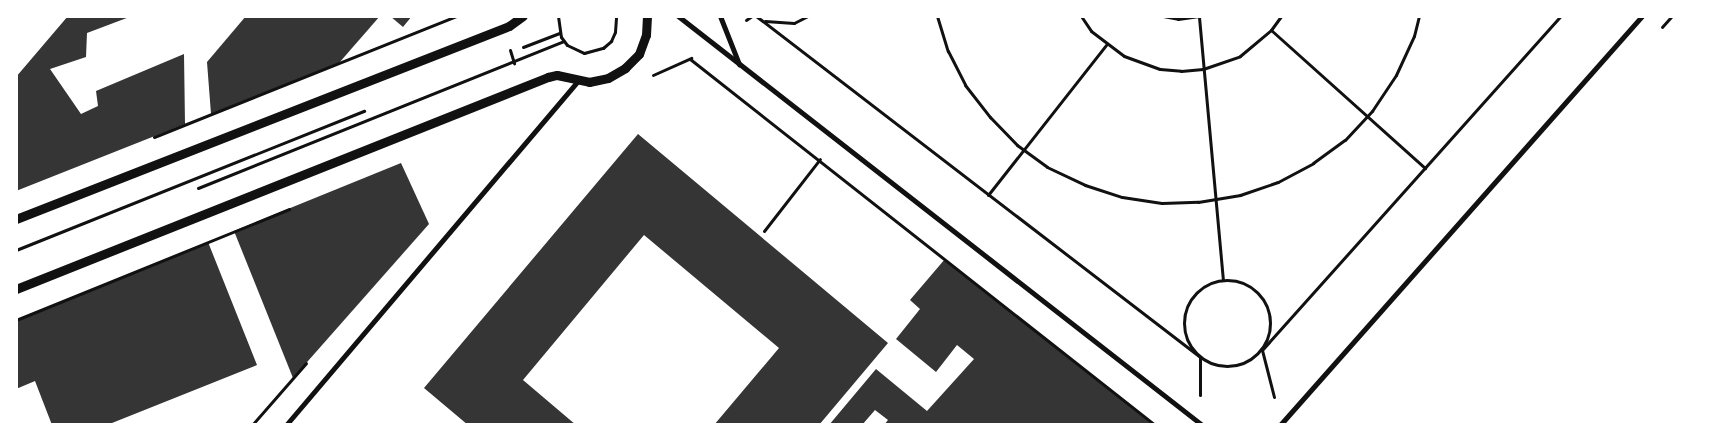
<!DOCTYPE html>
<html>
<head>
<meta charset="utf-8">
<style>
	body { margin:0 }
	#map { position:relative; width:1732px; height:441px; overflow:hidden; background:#fff; font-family:"Titillium Web",sans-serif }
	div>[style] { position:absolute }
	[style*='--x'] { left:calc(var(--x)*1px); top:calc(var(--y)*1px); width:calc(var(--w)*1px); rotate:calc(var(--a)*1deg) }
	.building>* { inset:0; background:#353535 }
	.path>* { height:3px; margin:-1.5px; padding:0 1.5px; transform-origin:1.5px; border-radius:1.5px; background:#111 }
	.path>.ring { margin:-1.5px; padding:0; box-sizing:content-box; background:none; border:3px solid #111; border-radius:50% }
	.minor>* { height:5px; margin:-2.5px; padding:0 2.5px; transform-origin:2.5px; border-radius:2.5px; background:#111 }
	.tertiary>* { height:9px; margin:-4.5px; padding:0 4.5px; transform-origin:4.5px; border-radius:4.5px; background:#111 }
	span { translate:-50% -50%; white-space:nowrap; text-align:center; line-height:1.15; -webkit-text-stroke:4px #fff; paint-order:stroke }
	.frame { position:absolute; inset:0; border:18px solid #fff; pointer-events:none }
</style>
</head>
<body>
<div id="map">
	<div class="building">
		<i style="clip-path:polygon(68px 16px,132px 16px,87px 33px,86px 57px,50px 69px,81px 114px,98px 106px,96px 91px,184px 54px,185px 124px,16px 191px,16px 77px)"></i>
		<i style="clip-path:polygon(246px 16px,380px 16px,339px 63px,211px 114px,207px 62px)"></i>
		<i style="clip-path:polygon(390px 16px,412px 16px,403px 27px)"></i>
		<i style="clip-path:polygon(638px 134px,888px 343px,819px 425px,714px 425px,779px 348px,644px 235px,523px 380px,576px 425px,468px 425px,424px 388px)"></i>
		<i style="clip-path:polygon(401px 163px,429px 224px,293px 378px,234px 231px)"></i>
		<i style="clip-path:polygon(208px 242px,257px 365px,107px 425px,52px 425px,35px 381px,16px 389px,16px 320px)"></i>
		<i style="clip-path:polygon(945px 259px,1155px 425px,884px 425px,888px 420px,875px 410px,862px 425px,829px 425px,876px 369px,927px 411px,974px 359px,957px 345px,936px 372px,896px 339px,920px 309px,910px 300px)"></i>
	</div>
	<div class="path">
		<i style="--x:558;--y:16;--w:21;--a:82"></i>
		<i style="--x:561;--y:37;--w:10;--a:53"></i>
		<i style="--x:567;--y:45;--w:19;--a:25"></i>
		<i style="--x:584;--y:53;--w:20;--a:-15"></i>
		<i style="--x:603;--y:48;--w:11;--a:-41"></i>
		<i style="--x:611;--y:41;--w:10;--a:-66"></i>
		<i style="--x:615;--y:32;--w:16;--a:-86"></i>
		<i style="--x:756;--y:16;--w:560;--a:37.52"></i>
		<i style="--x:1200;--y:357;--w:38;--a:90"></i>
		<i style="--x:937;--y:16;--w:37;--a:73"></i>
		<i style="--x:948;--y:51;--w:38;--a:63"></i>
		<i style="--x:965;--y:85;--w:41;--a:52"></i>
		<i style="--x:990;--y:117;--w:39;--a:46"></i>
		<i style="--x:1017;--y:145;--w:37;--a:36"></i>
		<i style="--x:1047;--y:167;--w:42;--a:25.3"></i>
		<i style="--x:1085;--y:185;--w:39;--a:18"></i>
		<i style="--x:1122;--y:197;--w:40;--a:8.5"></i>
		<i style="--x:1162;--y:203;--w:36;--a:-2"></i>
		<i style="--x:1198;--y:202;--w:43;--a:-9.5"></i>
		<i style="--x:1240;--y:195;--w:40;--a:-18.9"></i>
		<i style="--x:1278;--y:182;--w:40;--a:-28"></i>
		<i style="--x:1313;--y:163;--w:39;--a:-36"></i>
		<i style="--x:1345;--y:140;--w:40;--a:-47"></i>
		<i style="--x:1372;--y:111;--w:43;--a:-56.3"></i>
		<i style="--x:1396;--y:75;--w:43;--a:-65.2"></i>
		<i style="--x:1414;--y:36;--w:21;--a:-76"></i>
		<i style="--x:1081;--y:16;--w:18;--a:56"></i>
		<i style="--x:1091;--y:31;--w:41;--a:37.1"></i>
		<i style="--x:1124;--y:56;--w:38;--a:20"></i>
		<i style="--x:1160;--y:69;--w:21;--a:5"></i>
		<i style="--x:1181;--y:71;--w:22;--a:-5"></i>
		<i style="--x:1203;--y:69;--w:39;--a:-19"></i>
		<i style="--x:1240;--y:56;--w:40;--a:-40"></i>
		<i style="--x:1271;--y:30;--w:17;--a:-54"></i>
		<i style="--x:1163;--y:16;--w:15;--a:11"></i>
		<i style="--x:1178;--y:19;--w:21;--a:-8"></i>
		<i style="--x:1199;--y:17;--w:264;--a:84.8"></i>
		<i style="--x:746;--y:20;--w:7;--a:-34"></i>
		<i style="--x:765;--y:21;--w:29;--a:4"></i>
		<i style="--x:794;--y:23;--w:16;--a:-27"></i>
		<i style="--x:1662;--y:27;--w:15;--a:-48"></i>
		<i style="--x:1271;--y:30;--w:207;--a:41.9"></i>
		<i style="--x:523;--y:47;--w:39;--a:-21"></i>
		<i style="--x:510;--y:50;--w:14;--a:73"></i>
		<i style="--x:690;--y:59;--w:592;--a:38.21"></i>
		<i style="--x:653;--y:75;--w:42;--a:-24.1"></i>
		<i style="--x:154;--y:137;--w:326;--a:-21.8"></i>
		<i style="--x:198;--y:188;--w:394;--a:-21.9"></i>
		<i style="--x:988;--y:195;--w:191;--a:-51.8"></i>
		<i style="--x:764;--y:231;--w:91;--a:-52.1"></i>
		<i style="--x:16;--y:250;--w:375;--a:-21.8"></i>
		<i class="ring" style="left:1184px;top:280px;width:83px;height:83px"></i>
		<i style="--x:16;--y:320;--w:295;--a:-22.1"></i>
		<i style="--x:1274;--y:397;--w:49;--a:-104.3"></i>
		<i style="--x:1262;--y:350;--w:448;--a:-48.2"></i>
		<i style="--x:252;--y:425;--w:82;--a:-48.9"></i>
	</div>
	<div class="minor">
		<i style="--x:678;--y:16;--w:665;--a:37.97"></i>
		<i style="--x:720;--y:16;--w:52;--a:68.4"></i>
		<i style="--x:286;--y:425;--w:451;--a:-49.7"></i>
		<i style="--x:1280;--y:425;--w:546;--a:-48.49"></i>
	</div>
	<div class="tertiary">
		<i style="--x:16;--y:219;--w:529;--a:-21.38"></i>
		<i style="--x:509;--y:26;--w:17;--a:-36"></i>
		<i style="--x:16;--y:289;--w:573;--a:-21.73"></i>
		<i style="--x:548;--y:77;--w:9;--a:-13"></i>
		<i style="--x:557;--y:75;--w:33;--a:12"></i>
		<i style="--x:589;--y:82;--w:19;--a:-12"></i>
		<i style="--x:608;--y:78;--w:20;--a:-30"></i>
		<i style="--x:625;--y:68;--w:20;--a:-45"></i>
		<i style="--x:639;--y:54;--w:20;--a:-70"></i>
		<i style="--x:646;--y:35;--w:19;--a:-87"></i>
	</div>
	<div class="frame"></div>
</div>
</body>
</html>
